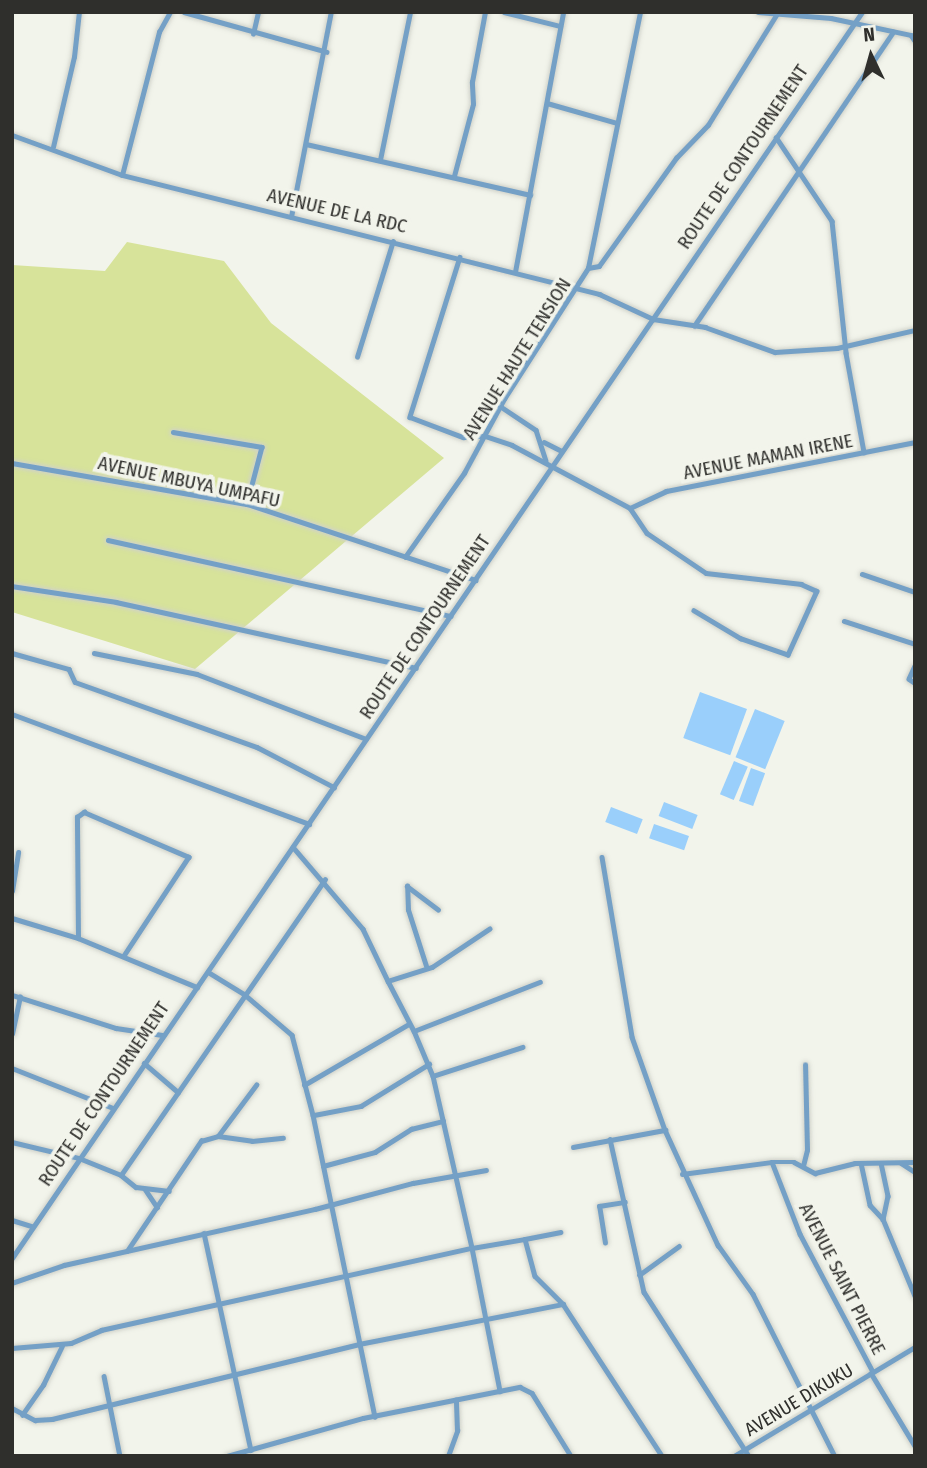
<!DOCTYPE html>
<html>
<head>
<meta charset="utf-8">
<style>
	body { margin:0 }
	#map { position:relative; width:927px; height:1468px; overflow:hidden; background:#f2f4eb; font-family:"Fira Sans Condensed",sans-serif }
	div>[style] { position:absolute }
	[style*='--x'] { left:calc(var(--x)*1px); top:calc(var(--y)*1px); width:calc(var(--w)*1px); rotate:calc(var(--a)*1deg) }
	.green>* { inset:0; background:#d7e39a }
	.water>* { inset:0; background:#9acffb; transform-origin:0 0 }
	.roads { filter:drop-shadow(0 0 2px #cfd1c9) drop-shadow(0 0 2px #cfd1c9) }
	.minor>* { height:4.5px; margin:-2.25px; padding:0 2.25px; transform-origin:2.25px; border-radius:2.25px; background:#74a0c6 }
	.tertiary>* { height:5px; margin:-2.5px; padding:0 2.5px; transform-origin:2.5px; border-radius:2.5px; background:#74a0c6 }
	span { translate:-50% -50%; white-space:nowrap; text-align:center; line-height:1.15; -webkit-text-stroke:7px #f2f4eb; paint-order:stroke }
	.street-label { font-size:19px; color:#2f2f2c }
	.frame { position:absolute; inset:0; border:14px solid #2f2f2c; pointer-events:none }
	.north { position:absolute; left:836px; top:21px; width:70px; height:70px; -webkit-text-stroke:5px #f2f4eb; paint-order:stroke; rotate:355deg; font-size:19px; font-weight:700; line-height:28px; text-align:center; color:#2f2f2c }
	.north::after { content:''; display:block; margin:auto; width:24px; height:32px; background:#2f2f2c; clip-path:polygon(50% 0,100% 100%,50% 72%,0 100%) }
</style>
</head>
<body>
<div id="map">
	<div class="green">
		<i style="clip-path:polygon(127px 242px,224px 261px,271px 323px,444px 458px,195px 669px,12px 612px,12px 265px,105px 271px)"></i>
	</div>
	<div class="water">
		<i style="left:700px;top:692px;width:50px;height:49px;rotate:20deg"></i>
		<i style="left:755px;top:709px;width:32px;height:52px;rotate:22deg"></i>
		<i style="left:734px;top:761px;width:15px;height:36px;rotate:23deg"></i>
		<i style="left:751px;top:768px;width:15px;height:35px;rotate:20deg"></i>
		<i style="left:664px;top:802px;width:36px;height:15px;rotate:21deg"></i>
		<i style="left:611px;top:807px;width:34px;height:16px;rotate:21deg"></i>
		<i style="left:654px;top:824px;width:37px;height:15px;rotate:19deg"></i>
	</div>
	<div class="roads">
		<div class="minor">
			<i style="--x:184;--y:12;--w:148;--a:15.6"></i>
			<i style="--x:504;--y:12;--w:58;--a:14"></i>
			<i style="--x:758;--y:12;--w:73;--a:4.7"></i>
			<i style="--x:831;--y:18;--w:82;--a:12"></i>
			<i style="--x:911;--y:35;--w:7;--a:56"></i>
			<i style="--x:253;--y:34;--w:23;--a:-77"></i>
			<i style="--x:547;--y:103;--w:73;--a:15.9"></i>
			<i style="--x:776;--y:137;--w:101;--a:56.3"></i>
			<i style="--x:832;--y:221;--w:133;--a:83.9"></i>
			<i style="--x:846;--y:353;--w:101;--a:79.7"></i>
			<i style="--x:306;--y:144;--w:230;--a:12.8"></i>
			<i style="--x:53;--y:147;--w:92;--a:-76.9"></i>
			<i style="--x:74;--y:57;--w:45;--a:-83.7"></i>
			<i style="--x:380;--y:160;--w:151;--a:-78.5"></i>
			<i style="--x:122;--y:175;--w:148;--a:-75.5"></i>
			<i style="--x:159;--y:32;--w:23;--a:-61"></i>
			<i style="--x:454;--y:176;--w:74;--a:-75.2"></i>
			<i style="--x:473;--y:104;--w:22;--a:-93"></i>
			<i style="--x:472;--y:82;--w:71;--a:-79.5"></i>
			<i style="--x:291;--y:217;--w:209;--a:-79"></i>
			<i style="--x:460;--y:257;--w:168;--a:107.4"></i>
			<i style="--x:410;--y:417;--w:57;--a:20.7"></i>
			<i style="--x:463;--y:437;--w:22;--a:-3"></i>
			<i style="--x:485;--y:436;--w:28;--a:18"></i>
			<i style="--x:512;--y:445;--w:134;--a:28.1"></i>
			<i style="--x:588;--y:268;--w:261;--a:-78.5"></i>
			<i style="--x:515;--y:272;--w:264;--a:-79.5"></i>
			<i style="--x:653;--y:319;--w:53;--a:8.7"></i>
			<i style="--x:705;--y:327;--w:74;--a:19.7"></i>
			<i style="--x:775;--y:352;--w:62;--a:-3.7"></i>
			<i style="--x:837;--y:348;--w:80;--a:-13"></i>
			<i style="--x:694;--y:326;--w:355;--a:-55.9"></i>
			<i style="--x:357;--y:357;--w:121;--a:-72.8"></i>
			<i style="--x:500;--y:406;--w:43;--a:33.7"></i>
			<i style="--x:536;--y:430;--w:32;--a:72"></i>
			<i style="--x:173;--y:432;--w:90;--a:9.6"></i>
			<i style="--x:262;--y:447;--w:59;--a:104.7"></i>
			<i style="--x:544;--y:442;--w:20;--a:27"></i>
			<i style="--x:12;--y:463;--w:239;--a:9.9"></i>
			<i style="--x:247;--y:504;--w:241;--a:18.4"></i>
			<i style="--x:630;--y:508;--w:30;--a:56"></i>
			<i style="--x:647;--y:533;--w:71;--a:34.1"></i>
			<i style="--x:706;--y:573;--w:96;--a:6.6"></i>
			<i style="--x:801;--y:584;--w:17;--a:24"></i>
			<i style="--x:817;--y:591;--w:70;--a:114.4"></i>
			<i style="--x:788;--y:655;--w:50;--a:-161.2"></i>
			<i style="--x:741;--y:639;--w:55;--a:-149.2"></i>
			<i style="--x:630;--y:508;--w:40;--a:-25"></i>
			<i style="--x:666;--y:491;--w:254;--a:-11.1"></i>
			<i style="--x:108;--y:540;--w:351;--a:12.5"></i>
			<i style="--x:405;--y:557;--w:103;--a:-54.9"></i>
			<i style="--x:464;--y:473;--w:84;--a:-61.6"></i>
			<i style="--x:504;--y:399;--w:156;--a:-57.3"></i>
			<i style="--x:588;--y:268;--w:11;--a:-10"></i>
			<i style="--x:599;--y:266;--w:133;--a:-54.5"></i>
			<i style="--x:676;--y:158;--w:46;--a:-45.9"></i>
			<i style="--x:708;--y:125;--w:133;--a:-58.2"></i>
			<i style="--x:862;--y:574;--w:56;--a:18.8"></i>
			<i style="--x:12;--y:586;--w:105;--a:8.7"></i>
			<i style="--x:116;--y:602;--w:307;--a:12.4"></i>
			<i style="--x:844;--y:621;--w:75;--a:17.9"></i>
			<i style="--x:12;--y:653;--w:59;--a:15.7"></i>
			<i style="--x:69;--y:669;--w:14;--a:65"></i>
			<i style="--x:75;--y:682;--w:193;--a:19.7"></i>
			<i style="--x:257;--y:747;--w:87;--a:27.5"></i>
			<i style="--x:94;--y:653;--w:105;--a:11.5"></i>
			<i style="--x:197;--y:674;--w:181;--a:21"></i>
			<i style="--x:915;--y:666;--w:14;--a:115"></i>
			<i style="--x:909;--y:679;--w:7;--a:34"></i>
			<i style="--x:12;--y:714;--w:317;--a:20.3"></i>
			<i style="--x:293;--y:847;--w:108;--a:49.5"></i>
			<i style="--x:363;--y:929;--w:58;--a:64.3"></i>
			<i style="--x:388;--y:981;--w:46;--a:-17.7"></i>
			<i style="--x:432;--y:967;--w:69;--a:-33.7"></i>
			<i style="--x:602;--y:857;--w:182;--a:80.5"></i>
			<i style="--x:632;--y:1037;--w:99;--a:70.5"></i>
			<i style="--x:665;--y:1130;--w:127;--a:65.3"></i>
			<i style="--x:718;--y:1245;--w:60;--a:54.5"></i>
			<i style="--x:753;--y:1294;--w:182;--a:63.2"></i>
			<i style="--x:12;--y:891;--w:39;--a:-81"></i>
			<i style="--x:12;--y:918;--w:69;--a:16.9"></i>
			<i style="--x:78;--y:938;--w:129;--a:22.4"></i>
			<i style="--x:78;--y:938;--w:121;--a:-90.5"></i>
			<i style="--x:77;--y:817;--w:9;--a:-36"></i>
			<i style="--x:84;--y:812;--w:114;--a:23.2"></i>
			<i style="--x:189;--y:857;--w:118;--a:123.3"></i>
			<i style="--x:426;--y:966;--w:59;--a:-107.8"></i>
			<i style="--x:408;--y:910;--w:24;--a:-92"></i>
			<i style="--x:407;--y:886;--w:39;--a:37"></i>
			<i style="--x:208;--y:972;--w:42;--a:31.4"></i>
			<i style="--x:244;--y:994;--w:63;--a:40.5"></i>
			<i style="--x:292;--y:1035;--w:83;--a:75.3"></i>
			<i style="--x:313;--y:1115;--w:308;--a:78.4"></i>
			<i style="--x:388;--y:981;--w:56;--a:62.5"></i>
			<i style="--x:414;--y:1031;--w:135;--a:-21.3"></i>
			<i style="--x:12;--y:995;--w:109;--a:17.6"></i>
			<i style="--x:116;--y:1028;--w:48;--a:8.5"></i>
			<i style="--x:414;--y:1031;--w:49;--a:67.1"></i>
			<i style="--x:433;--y:1076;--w:176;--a:77.2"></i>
			<i style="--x:472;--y:1248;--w:54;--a:-9.6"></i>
			<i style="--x:525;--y:1239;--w:38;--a:75"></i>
			<i style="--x:535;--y:1276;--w:40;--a:45"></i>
			<i style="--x:563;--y:1304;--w:181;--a:56.9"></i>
			<i style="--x:12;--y:1034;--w:38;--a:-78"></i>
			<i style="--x:144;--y:1063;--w:45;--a:40.5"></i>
			<i style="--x:12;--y:1068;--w:109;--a:21.6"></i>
			<i style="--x:433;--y:1076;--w:94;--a:-18"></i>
			<i style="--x:304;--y:1085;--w:121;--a:-30.2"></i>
			<i style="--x:314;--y:1115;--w:48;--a:-10.8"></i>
			<i style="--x:361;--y:1106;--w:80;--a:-31.7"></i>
			<i style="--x:218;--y:1136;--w:64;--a:-53.3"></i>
			<i style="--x:610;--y:1139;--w:157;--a:77.5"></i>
			<i style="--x:644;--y:1292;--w:195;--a:57.4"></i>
			<i style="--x:12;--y:1142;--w:69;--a:13.4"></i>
			<i style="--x:79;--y:1158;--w:45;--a:22"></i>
			<i style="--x:121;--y:1175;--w:19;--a:39"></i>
			<i style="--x:136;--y:1187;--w:33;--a:7"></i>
			<i style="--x:573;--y:1147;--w:94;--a:-10.5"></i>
			<i style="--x:772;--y:1162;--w:77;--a:68.7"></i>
			<i style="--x:800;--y:1234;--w:154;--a:62.1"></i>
			<i style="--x:861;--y:1163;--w:43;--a:77.9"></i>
			<i style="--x:870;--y:1205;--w:19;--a:47"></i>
			<i style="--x:881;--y:1163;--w:34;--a:78"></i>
			<i style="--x:888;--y:1196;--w:24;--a:102"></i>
			<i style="--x:883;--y:1219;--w:83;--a:67.4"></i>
			<i style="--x:901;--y:1163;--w:17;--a:33"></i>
			<i style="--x:323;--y:1166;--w:54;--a:-15.1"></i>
			<i style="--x:375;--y:1152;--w:43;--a:-32.6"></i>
			<i style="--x:411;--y:1129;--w:33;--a:-14"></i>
			<i style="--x:803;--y:1166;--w:16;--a:-76"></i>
			<i style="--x:807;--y:1150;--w:85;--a:-91.3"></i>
			<i style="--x:682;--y:1174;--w:91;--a:-7.6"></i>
			<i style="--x:772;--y:1162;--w:22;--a:0"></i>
			<i style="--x:794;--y:1162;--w:24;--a:28"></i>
			<i style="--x:815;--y:1173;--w:41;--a:-14"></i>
			<i style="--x:855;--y:1163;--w:60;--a:-1"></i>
			<i style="--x:121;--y:1175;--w:359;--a:-55.4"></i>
			<i style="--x:145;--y:1189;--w:22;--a:56"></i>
			<i style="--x:12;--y:1220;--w:21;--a:17"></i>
			<i style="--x:204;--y:1233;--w:222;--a:77.8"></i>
			<i style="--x:525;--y:1239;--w:36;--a:-11"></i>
			<i style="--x:605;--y:1243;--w:37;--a:-99"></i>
			<i style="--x:599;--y:1206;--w:26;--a:-9"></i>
			<i style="--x:127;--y:1251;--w:133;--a:-56.1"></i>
			<i style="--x:201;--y:1141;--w:18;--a:-16"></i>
			<i style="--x:218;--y:1136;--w:34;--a:8"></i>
			<i style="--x:252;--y:1141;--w:31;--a:-6"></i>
			<i style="--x:639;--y:1275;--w:49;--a:-35.9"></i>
			<i style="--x:12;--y:1283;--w:55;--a:-19.1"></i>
			<i style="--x:64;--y:1265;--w:257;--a:-12.6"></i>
			<i style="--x:315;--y:1209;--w:101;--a:-14.9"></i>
			<i style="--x:413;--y:1183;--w:74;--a:-10.1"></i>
			<i style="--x:12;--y:1348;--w:59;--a:-4.8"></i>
			<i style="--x:71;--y:1343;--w:33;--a:-23"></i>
			<i style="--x:101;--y:1330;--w:380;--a:-12.5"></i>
			<i style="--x:472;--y:1248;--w:146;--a:78.9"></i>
			<i style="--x:871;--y:1373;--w:85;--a:58.9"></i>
			<i style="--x:104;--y:1376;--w:82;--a:78.7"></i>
			<i style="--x:12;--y:1408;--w:26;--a:28"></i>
			<i style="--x:35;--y:1420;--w:17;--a:-3"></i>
			<i style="--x:52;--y:1419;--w:316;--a:-13.7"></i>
			<i style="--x:359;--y:1344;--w:208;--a:-11.1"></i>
			<i style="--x:22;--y:1415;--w:37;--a:-55"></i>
			<i style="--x:43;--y:1385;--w:43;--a:-64"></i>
			<i style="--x:227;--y:1456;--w:141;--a:-15.6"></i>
			<i style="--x:363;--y:1418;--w:160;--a:-11.2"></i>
			<i style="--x:520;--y:1387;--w:13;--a:27"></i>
			<i style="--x:532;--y:1393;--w:74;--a:58.2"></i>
			<i style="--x:448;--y:1456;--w:27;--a:-70"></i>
			<i style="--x:457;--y:1431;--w:31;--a:-92"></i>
			<i style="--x:734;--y:1456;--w:211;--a:-31.1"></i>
		</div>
		<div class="tertiary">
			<i style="--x:12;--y:135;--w:117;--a:20"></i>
			<i style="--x:122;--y:175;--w:492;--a:14"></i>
			<i style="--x:599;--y:294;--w:60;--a:24.8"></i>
			<i style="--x:12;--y:1258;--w:1508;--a:-55.7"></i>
		</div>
	</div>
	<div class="street-label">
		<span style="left:743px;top:157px;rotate:-56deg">ROUTE DE CONTOURNEMENT</span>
		<span style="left:337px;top:211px;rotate:13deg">AVENUE DE LA RDC</span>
		<span style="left:517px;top:359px;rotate:-58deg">AVENUE HAUTE TENSION</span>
		<span style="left:768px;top:457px;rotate:-11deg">AVENUE MAMAN IRENE</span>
		<span style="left:189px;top:482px;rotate:12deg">AVENUE MBUYA UMPAFU</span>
		<span style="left:425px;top:627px;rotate:-56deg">ROUTE DE CONTOURNEMENT</span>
		<span style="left:104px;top:1094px;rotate:-56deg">ROUTE DE CONTOURNEMENT</span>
		<span style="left:842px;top:1279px;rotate:63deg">AVENUE SAINT PIERRE</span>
		<span style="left:799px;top:1400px;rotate:-31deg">AVENUE DIKUKU</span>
	</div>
	<div class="frame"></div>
	<div class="north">N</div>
</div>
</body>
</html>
